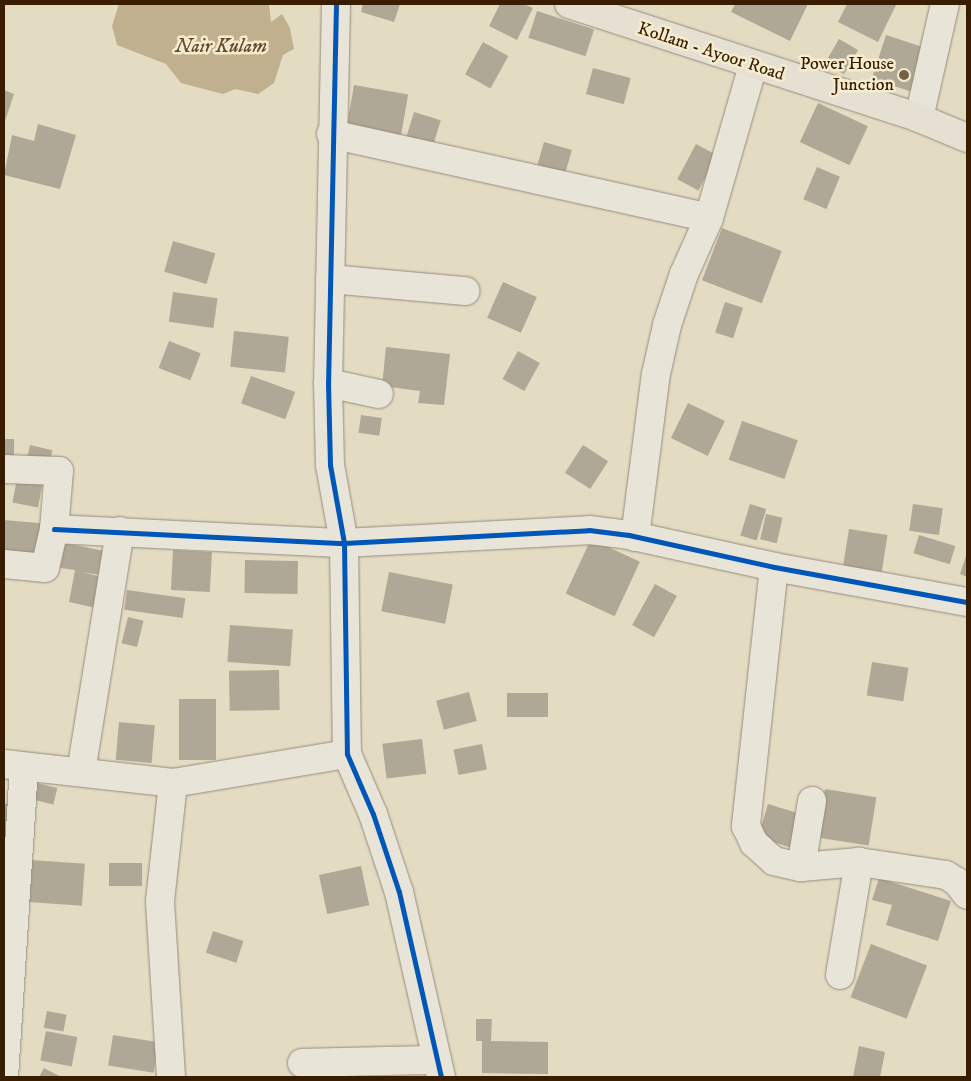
<!DOCTYPE html>
<html>
<head>
<meta charset="utf-8">
<style>
	body { margin:0 }
	#map { position:relative; width:971px; height:1081px; overflow:hidden; background:#e4dbc3; font-family:"IM FELL DW Pica",serif }
	div>[style] { position:absolute }
	[style*='--x'] { left:calc(var(--x)*1px); top:calc(var(--y)*1px); width:calc(var(--w)*1px); rotate:calc(var(--a)*1deg) }
	.water>* { inset:0; background:#c1b08e }
	.building>* { inset:0; background:#b0a896; transform-origin:0 0 }
	.roads { filter:drop-shadow(0 0 1px #958c7c) drop-shadow(0 0 1px #958c7c) }
	.minor>* { height:28px; margin:-14px; padding:0 14px; transform-origin:14px; border-radius:14px; background:#e9e4d8 }
	.major>* { height:28px; margin:-14px; padding:0 14px; transform-origin:14px; border-radius:14px; background:#e5e0d2 }
	.cycleway>* { height:5px; margin:-2.5px; padding:0 2.5px; transform-origin:2.5px; border-radius:2.5px; background:#0057b8 }
	.dots>* { width:14px; height:14px; translate:-50% -50%; box-sizing:border-box; border:2px solid #f6ecd0; border-radius:50% }
	span { translate:-50% -50%; white-space:nowrap; text-align:center; line-height:1.15; -webkit-text-stroke:5px #f6ecd0; paint-order:stroke }
	.street-label { font-size:18px; color:#391d01 }
	.poi-label { font-size:18px; color:#391d01 }
	.right { translate:-100% -50%; text-align:right }
	.water-label { font-size:19px; color:#634a2b; font-style:italic }
	.frame { position:absolute; inset:0; border:5px solid #391d01; pointer-events:none }
</style>
</head>
<body>
<div id="map">
	<div class="water">
		<i style="clip-path:polygon(119px 4px,269px 4px,271px 22px,282px 14px,290px 28px,294px 49px,283px 55px,274px 83px,258px 94px,235px 89px,223px 94px,181px 83px,166px 64px,117px 45px,112px 26px)"></i>
	</div>
	<div class="building">
		<i style="clip-path:polygon(363px 4px,400px 4px,394px 22px,361px 12px)"></i>
		<i style="clip-path:polygon(500px 4px,524px 4px,533px 8px,517px 40px,489px 26px)"></i>
		<i style="clip-path:polygon(735px 4px,808px 4px,790px 41px,731px 12px)"></i>
		<i style="clip-path:polygon(847px 4px,896px 5px,878px 42px,838px 22px)"></i>
		<i style="left:537px;top:11px;width:60px;height:28px;rotate:18deg"></i>
		<i style="left:886px;top:35px;width:41px;height:46px;rotate:18deg"></i>
		<i style="left:839px;top:39px;width:22px;height:28px;rotate:30deg"></i>
		<i style="left:483px;top:42px;width:29px;height:37px;rotate:29deg"></i>
		<i style="left:593px;top:68px;width:39px;height:27px;rotate:15deg"></i>
		<i style="left:354px;top:85px;width:55px;height:42px;rotate:10deg"></i>
		<i style="clip-path:polygon(4px 90px,14px 94px,4px 124px)"></i>
		<i style="left:818px;top:103px;width:55px;height:43px;rotate:25deg"></i>
		<i style="left:414px;top:112px;width:28px;height:25px;rotate:17deg"></i>
		<i style="clip-path:polygon(38px 124px,76px 135px,60px 189px,4px 175px,12px 135px,34px 141px)"></i>
		<i style="left:544px;top:142px;width:29px;height:36px;rotate:16deg"></i>
		<i style="left:696px;top:144px;width:24px;height:40px;rotate:28deg"></i>
		<i style="left:817px;top:167px;width:25px;height:35px;rotate:23deg"></i>
		<i style="left:722px;top:228px;width:64px;height:56px;rotate:21deg"></i>
		<i style="left:173px;top:241px;width:44px;height:32px;rotate:16deg"></i>
		<i style="left:503px;top:282px;width:37px;height:39px;rotate:24deg"></i>
		<i style="left:173px;top:292px;width:45px;height:30px;rotate:8deg"></i>
		<i style="left:725px;top:302px;width:19px;height:32px;rotate:18deg"></i>
		<i style="left:234px;top:331px;width:55px;height:36px;rotate:6deg"></i>
		<i style="left:169px;top:341px;width:34px;height:29px;rotate:21deg"></i>
		<i style="clip-path:polygon(386px 347px,450px 354px,444px 405px,418px 403px,420px 391px,382px 386px)"></i>
		<i style="left:518px;top:351px;width:25px;height:32px;rotate:29deg"></i>
		<i style="left:251px;top:376px;width:47px;height:29px;rotate:20deg"></i>
		<i style="left:688px;top:403px;width:41px;height:39px;rotate:26deg"></i>
		<i style="left:361px;top:415px;width:21px;height:18px;rotate:8deg"></i>
		<i style="left:742px;top:421px;width:59px;height:41px;rotate:19deg"></i>
		<i style="left:4px;top:439px;width:10px;height:25px"></i>
		<i style="left:30px;top:445px;width:23px;height:20px;rotate:13deg"></i>
		<i style="left:583px;top:445px;width:30px;height:33px;rotate:33deg"></i>
		<i style="left:17px;top:479px;width:26px;height:24px;rotate:11deg"></i>
		<i style="left:750px;top:504px;width:17px;height:33px;rotate:17deg"></i>
		<i style="left:913px;top:504px;width:30px;height:27px;rotate:8deg"></i>
		<i style="left:766px;top:514px;width:17px;height:26px;rotate:13deg"></i>
		<i style="left:4px;top:520px;width:37px;height:39px;rotate:5deg"></i>
		<i style="left:849px;top:529px;width:39px;height:37px;rotate:9deg"></i>
		<i style="left:919px;top:535px;width:38px;height:19px;rotate:17deg"></i>
		<i style="left:591px;top:539px;width:54px;height:60px;rotate:25deg"></i>
		<i style="clip-path:polygon(65px 543px,104px 551px,100px 575px,81px 572px,111px 579px,105px 610px,69px 602px,75px 570px,60px 568px)"></i>
		<i style="left:173px;top:550px;width:39px;height:40px;rotate:3deg"></i>
		<i style="clip-path:polygon(967px 553px,967px 577px,960px 574px)"></i>
		<i style="left:245px;top:560px;width:53px;height:33px;rotate:1deg"></i>
		<i style="left:389px;top:572px;width:65px;height:40px;rotate:11deg"></i>
		<i style="left:655px;top:584px;width:25px;height:47px;rotate:29deg"></i>
		<i style="left:127px;top:590px;width:59px;height:20px;rotate:8deg"></i>
		<i style="left:128px;top:617px;width:16px;height:27px;rotate:14deg"></i>
		<i style="left:230px;top:625px;width:63px;height:37px;rotate:4deg"></i>
		<i style="left:872px;top:662px;width:37px;height:34px;rotate:9deg"></i>
		<i style="left:279px;top:670px;width:40px;height:50px;rotate:89deg"></i>
		<i style="left:469px;top:692px;width:30px;height:34px;rotate:75deg"></i>
		<i style="left:548px;top:693px;width:24px;height:41px;rotate:90deg"></i>
		<i style="left:179px;top:699px;width:37px;height:61px"></i>
		<i style="left:119px;top:722px;width:36px;height:38px;rotate:5deg"></i>
		<i style="left:422px;top:739px;width:35px;height:40px;rotate:83deg"></i>
		<i style="left:482px;top:744px;width:26px;height:29px;rotate:79deg"></i>
		<i style="left:37px;top:783px;width:21px;height:17px;rotate:14deg"></i>
		<i style="left:825px;top:789px;width:52px;height:49px;rotate:9deg"></i>
		<i style="clip-path:polygon(4px 803px,16px 806px,9px 837px,4px 836px)"></i>
		<i style="left:768px;top:804px;width:37px;height:35px;rotate:17deg"></i>
		<i style="left:31px;top:860px;width:54px;height:42px;rotate:4deg"></i>
		<i style="left:109px;top:863px;width:33px;height:23px"></i>
		<i style="left:361px;top:866px;width:40px;height:43px;rotate:78deg"></i>
		<i style="clip-path:polygon(879px 878px,951px 901px,938px 941px,886px 925px,892px 905px,872px 900px)"></i>
		<i style="left:213px;top:931px;width:32px;height:23px;rotate:18deg"></i>
		<i style="left:871px;top:944px;width:60px;height:57px;rotate:21deg"></i>
		<i style="left:47px;top:1011px;width:20px;height:17px;rotate:11deg"></i>
		<i style="clip-path:polygon(476px 1019px,492px 1019px,491px 1041px,548px 1042px,548px 1074px,482px 1073px,482px 1041px,476px 1041px)"></i>
		<i style="left:46px;top:1031px;width:32px;height:30px;rotate:11deg"></i>
		<i style="left:113px;top:1035px;width:46px;height:31px;rotate:9deg"></i>
		<i style="clip-path:polygon(859px 1046px,885px 1052px,880px 1077px,853px 1077px)"></i>
		<i style="clip-path:polygon(44px 1068px,61px 1077px,39px 1077px)"></i>
	</div>
	<div class="roads">
		<div class="minor">
			<i style="--x:336;--y:4;--w:379;--a:91.2"></i>
			<i style="--x:328;--y:383;--w:82;--a:88.6"></i>
			<i style="--x:330;--y:465;--w:79;--a:79.8"></i>
			<i style="--x:344;--y:543;--w:211;--a:89.2"></i>
			<i style="--x:347;--y:754;--w:65;--a:66.6"></i>
			<i style="--x:373;--y:814;--w:82;--a:71.6"></i>
			<i style="--x:399;--y:892;--w:190;--a:77.2"></i>
			<i style="--x:919;--y:118;--w:117;--a:-77.2"></i>
			<i style="--x:331;--y:134;--w:387;--a:12.5"></i>
			<i style="--x:330;--y:279;--w:136;--a:5.1"></i>
			<i style="--x:328;--y:383;--w:52;--a:12.2"></i>
			<i style="--x:4;--y:469;--w:55;--a:2.1"></i>
			<i style="--x:59;--y:471;--w:58;--a:94.9"></i>
			<i style="--x:54;--y:529;--w:40;--a:103"></i>
			<i style="--x:45;--y:568;--w:41;--a:-174.4"></i>
			<i style="--x:54;--y:529;--w:290;--a:2.8"></i>
			<i style="--x:344;--y:543;--w:245;--a:-3"></i>
			<i style="--x:589;--y:530;--w:40;--a:7.1"></i>
			<i style="--x:629;--y:535;--w:148;--a:12.4"></i>
			<i style="--x:774;--y:567;--w:196;--a:10.3"></i>
			<i style="--x:635;--y:537;--w:164;--a:-82.7"></i>
			<i style="--x:656;--y:374;--w:50;--a:-77.3"></i>
			<i style="--x:667;--y:325;--w:54;--a:-71.6"></i>
			<i style="--x:684;--y:274;--w:61;--a:-65.9"></i>
			<i style="--x:709;--y:218;--w:158;--a:-73.9"></i>
			<i style="--x:774;--y:567;--w:261;--a:96.2"></i>
			<i style="--x:746;--y:826;--w:19;--a:65"></i>
			<i style="--x:754;--y:843;--w:27;--a:42"></i>
			<i style="--x:774;--y:861;--w:28;--a:13"></i>
			<i style="--x:801;--y:867;--w:58;--a:-4.9"></i>
			<i style="--x:859;--y:862;--w:88;--a:8.5"></i>
			<i style="--x:946;--y:875;--w:13;--a:32"></i>
			<i style="--x:957;--y:882;--w:16;--a:52"></i>
			<i style="--x:4;--y:764;--w:170;--a:6.4"></i>
			<i style="--x:173;--y:783;--w:176;--a:-9.5"></i>
			<i style="--x:81;--y:772;--w:244;--a:-80.8"></i>
			<i style="--x:801;--y:867;--w:67;--a:-80.5"></i>
			<i style="--x:840;--y:975;--w:115;--a:-80.5"></i>
			<i style="--x:302;--y:1063;--w:135;--a:-1.3"></i>
			<i style="--x:4;--y:1077;--w:311;--a:-86.3"></i>
			<i style="--x:171;--y:1077;--w:176;--a:-93.6"></i>
			<i style="--x:160;--y:901;--w:119;--a:-83.7"></i>
		</div>
		<div class="major">
			<i style="--x:569;--y:4;--w:368;--a:18"></i>
			<i style="--x:919;--y:118;--w:52;--a:22.6"></i>
		</div>
	</div>
	<div class="cycleway">
		<i style="--x:336;--y:4;--w:379;--a:91.2"></i>
		<i style="--x:328;--y:383;--w:82;--a:88.6"></i>
		<i style="--x:330;--y:465;--w:79;--a:79.8"></i>
		<i style="--x:344;--y:543;--w:211;--a:89.2"></i>
		<i style="--x:347;--y:754;--w:65;--a:66.6"></i>
		<i style="--x:373;--y:814;--w:82;--a:71.6"></i>
		<i style="--x:399;--y:892;--w:190;--a:77.2"></i>
		<i style="--x:54;--y:529;--w:290;--a:2.8"></i>
		<i style="--x:344;--y:543;--w:245;--a:-3"></i>
		<i style="--x:589;--y:530;--w:40;--a:7.1"></i>
		<i style="--x:629;--y:535;--w:148;--a:12.4"></i>
		<i style="--x:774;--y:567;--w:196;--a:10.3"></i>
	</div>
	<div class="dots">
		<i style="left:904px;top:75px;background:#756045"></i>
	</div>
	<div class="street-label">
		<span style="left:711px;top:52px;rotate:18deg">Kollam - Ayoor Road</span>
	</div>
	<div class="poi-label">
		<span class="right" style="left:894px;top:75px">Power House<br>Junction</span>
	</div>
	<div class="water-label">
		<span style="left:221px;top:47px">Nair Kulam</span>
	</div>
	<div class="frame"></div>
</div>
</body>
</html>
